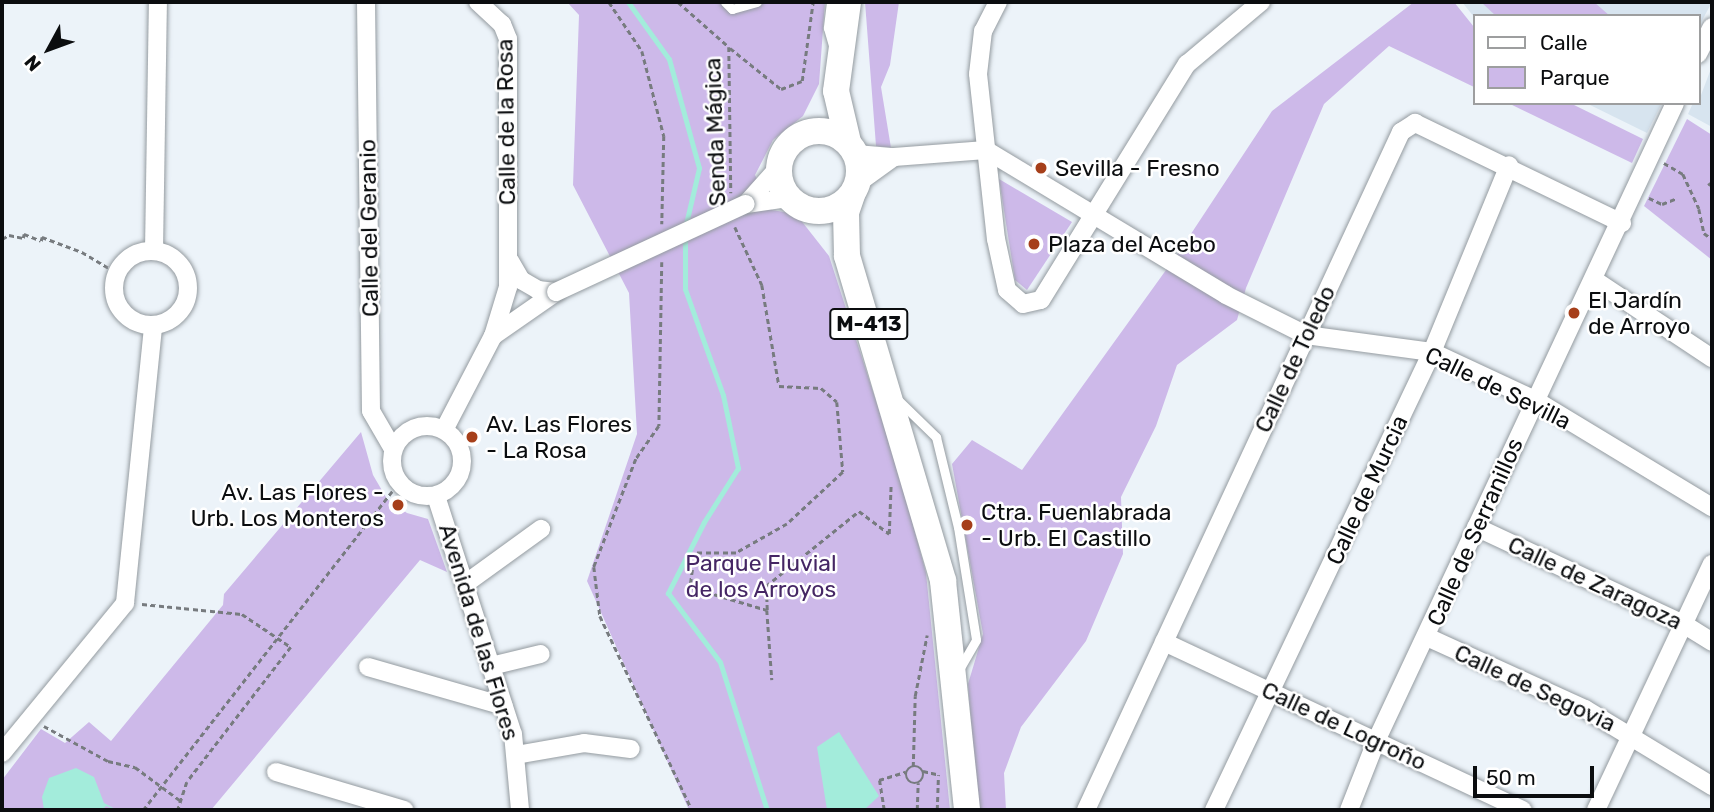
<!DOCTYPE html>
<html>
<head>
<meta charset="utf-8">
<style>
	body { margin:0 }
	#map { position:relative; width:1714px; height:812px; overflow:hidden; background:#ecf3f9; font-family:Rubik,sans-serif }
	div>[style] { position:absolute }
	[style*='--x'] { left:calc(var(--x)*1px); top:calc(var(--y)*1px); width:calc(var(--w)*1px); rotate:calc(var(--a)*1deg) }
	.built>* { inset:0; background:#d7e4ef }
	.green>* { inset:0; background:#cdb9e9 }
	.water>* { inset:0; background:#a3ecdb }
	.stream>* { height:5px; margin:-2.5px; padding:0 2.5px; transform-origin:2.5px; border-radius:2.5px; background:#a3ecdb }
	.path>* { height:2.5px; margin-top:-1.25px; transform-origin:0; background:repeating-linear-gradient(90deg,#777b7f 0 5px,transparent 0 8.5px) }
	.path>.ring { margin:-1.25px; padding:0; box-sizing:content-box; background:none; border:2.5px solid #777b7f; border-radius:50% }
	.roads { filter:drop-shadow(0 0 2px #949ba0) drop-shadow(0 0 2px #949ba0) }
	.service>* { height:9px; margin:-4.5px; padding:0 4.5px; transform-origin:4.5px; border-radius:4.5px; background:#fff }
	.minor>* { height:18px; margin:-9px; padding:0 9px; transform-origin:9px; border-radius:9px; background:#fff }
	.minor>.ring { margin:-9px; padding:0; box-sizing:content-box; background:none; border:18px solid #fff; border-radius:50% }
	.primary>* { height:26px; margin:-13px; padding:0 13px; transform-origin:13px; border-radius:13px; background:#fff }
	.primary>.ring { margin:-13px; padding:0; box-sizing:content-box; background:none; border:26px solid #fff; border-radius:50% }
	.bridges { filter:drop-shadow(0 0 2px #949ba0) drop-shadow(0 0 2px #949ba0) }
	.minor-bridge>* { height:18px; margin:-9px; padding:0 9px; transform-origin:9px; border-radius:9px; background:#fff }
	.dots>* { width:19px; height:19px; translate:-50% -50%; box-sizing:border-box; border:4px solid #fff; border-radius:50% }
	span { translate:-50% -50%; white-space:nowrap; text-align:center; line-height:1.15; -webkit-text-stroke:5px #fff; paint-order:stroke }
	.shield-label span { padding:2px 5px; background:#fff; border:2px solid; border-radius:5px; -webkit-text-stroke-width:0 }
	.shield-label { font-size:21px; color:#0b0d0f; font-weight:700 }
	.street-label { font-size:23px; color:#0b0d0f }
	.poi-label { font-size:23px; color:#0b0d0f }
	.left { translate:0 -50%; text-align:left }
	.right { translate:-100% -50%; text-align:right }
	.park-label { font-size:23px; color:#452664 }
	.frame { position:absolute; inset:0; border:4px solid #0b0d0f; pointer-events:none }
	.legend { position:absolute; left:1473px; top:14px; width:228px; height:91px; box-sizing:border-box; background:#fff; border:2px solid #9d9e9f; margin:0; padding:9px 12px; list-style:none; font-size:21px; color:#0b0d0f }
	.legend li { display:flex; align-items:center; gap:14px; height:35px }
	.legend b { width:35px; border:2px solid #9d9e9f }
	.north { position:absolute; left:14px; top:14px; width:70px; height:70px; -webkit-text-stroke:5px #fff; paint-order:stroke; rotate:229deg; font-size:19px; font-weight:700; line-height:28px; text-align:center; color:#0b0d0f }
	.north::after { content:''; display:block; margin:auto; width:24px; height:32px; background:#0b0d0f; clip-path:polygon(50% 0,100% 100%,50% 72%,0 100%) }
	.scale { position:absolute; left:1473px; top:766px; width:121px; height:32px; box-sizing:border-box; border:4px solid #0b0d0f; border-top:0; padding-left:9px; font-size:21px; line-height:24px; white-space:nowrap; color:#0b0d0f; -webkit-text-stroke:5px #fff; paint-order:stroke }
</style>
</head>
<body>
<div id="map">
	<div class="built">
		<i style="clip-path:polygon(1462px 2px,1712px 2px,1698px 28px,1698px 16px,1474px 17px)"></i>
		<i style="clip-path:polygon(1712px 66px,1712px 127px,1688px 114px,1693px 103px,1698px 103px)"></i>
		<i style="clip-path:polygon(1586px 103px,1662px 103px,1647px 133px)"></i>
	</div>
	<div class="green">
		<i style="clip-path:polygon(567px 2px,825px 2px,819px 84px,803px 116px,773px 140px,755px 175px,772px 210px,796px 214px,829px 256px,899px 472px,926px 573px,950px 810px,689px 810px,587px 581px,637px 434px,629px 293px,573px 185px,579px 15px)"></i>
		<i style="clip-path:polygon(865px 2px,899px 2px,890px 65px,881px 87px,891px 148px,876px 146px)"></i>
		<i style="clip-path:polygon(1414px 2px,1454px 2px,1474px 27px,1474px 87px,1389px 46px,1324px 104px,1246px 288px,1237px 320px,1177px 365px,1156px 426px,1121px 497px,1123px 554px,1086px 641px,1021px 727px,1004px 773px,1006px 810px,978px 810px,968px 684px,983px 634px,952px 464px,972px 440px,1022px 470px,1179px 252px,1272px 111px)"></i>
		<i style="clip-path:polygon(1481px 2px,1594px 2px,1610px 16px,1496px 16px)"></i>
		<i style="clip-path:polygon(1508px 103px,1570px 103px,1643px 139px,1632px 163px)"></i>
		<i style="clip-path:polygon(1687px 119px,1712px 135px,1712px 260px,1644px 206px)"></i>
		<i style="clip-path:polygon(999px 179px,1072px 222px,1027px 290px,1015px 280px)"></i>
		<i style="clip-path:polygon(361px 432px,373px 475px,387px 499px,407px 513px,428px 519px,447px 572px,420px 560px,211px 810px,2px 810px,2px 780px,41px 729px,65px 743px,89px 722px,111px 741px,223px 605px,224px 594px)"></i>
	</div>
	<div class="water">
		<i style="clip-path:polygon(839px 732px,879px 796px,864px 810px,827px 810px,817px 747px)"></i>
		<i style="clip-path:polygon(76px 768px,94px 777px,104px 803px,117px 810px,106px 806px,102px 810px,44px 810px,42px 797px,49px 778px)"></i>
	</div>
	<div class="stream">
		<i style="--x:628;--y:2;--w:70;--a:54.3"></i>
		<i style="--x:669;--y:59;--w:113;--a:74.6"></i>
		<i style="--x:699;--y:168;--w:62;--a:103.1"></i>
		<i style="--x:685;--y:238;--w:51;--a:90"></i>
		<i style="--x:685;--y:289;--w:113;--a:70.3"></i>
		<i style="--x:723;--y:395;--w:75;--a:78.4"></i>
		<i style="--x:738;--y:468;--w:64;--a:122.2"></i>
		<i style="--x:704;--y:522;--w:80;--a:116.9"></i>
		<i style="--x:668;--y:593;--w:86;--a:53"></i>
		<i style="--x:720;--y:662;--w:155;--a:72.4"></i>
	</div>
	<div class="path">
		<i style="--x:609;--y:2;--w:59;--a:56"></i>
		<i style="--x:642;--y:51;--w:88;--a:75.5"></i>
		<i style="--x:664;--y:136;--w:88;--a:91.3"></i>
		<i style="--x:678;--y:2;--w:68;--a:41.4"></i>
		<i style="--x:729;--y:47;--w:146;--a:89.2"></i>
		<i style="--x:730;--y:48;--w:65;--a:38.8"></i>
		<i style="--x:781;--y:89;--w:22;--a:-21"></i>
		<i style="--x:802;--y:81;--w:80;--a:-82.1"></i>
		<i style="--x:1664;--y:163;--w:22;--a:30"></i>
		<i style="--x:1683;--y:174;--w:38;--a:65"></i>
		<i style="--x:1699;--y:209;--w:25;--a:78"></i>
		<i style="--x:1704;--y:233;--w:10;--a:37"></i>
		<i style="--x:1708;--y:185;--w:5;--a:-37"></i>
		<i style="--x:1649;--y:198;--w:14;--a:25"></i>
		<i style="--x:1662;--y:204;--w:14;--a:-21"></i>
		<i style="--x:735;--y:227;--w:64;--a:65"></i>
		<i style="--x:762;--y:285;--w:102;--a:80.4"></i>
		<i style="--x:779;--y:386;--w:42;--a:2.7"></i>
		<i style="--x:821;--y:388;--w:21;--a:41"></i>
		<i style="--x:837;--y:402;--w:70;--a:85.1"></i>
		<i style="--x:843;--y:472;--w:76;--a:137.1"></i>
		<i style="--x:787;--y:524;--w:59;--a:150.4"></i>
		<i style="--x:736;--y:553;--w:41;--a:180"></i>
		<i style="--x:695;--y:553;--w:34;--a:98"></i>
		<i style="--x:690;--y:587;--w:80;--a:16.6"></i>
		<i style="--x:767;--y:610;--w:24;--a:-92"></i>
		<i style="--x:766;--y:586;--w:119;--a:-38.9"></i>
		<i style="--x:859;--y:511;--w:38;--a:37"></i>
		<i style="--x:889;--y:534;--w:51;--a:-87.8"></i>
		<i style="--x:2;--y:239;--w:8;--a:-30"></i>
		<i style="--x:9;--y:235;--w:14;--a:12"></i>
		<i style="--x:23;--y:238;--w:4;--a:-76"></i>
		<i style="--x:24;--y:234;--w:18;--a:22"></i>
		<i style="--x:41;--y:241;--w:4;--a:-76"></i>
		<i style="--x:42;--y:237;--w:43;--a:20.6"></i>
		<i style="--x:82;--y:252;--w:41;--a:31"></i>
		<i style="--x:662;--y:262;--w:164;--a:91"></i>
		<i style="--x:659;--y:426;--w:40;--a:124.9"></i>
		<i style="--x:636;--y:459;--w:116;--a:111.3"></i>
		<i style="--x:594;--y:567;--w:49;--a:83"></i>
		<i style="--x:600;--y:616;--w:215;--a:64.6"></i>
		<i style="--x:142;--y:604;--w:100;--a:5.7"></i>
		<i style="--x:242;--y:614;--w:59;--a:34"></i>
		<i style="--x:291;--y:647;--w:170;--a:127.6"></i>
		<i style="--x:187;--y:782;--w:29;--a:108"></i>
		<i style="--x:767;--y:610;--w:70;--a:85.9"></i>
		<i style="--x:44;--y:726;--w:73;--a:28.7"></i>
		<i style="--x:108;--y:761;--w:28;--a:13"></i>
		<i style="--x:135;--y:767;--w:57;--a:36.5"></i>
		<i class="ring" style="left:906px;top:766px;width:15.5px;height:15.5px"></i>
		<i style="--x:913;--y:767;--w:71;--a:-88.4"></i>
		<i style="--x:915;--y:696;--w:62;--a:-78.9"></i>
		<i style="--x:923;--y:771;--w:17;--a:13"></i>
		<i style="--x:143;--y:810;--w:416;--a:-52"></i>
		<i style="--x:884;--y:810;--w:30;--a:-99"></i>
		<i style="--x:879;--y:780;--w:28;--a:-17"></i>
		<i style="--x:917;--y:810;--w:27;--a:-88"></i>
		<i style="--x:937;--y:810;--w:35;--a:-88"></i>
	</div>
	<div class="roads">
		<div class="service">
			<i style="--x:725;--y:2;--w:10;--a:45"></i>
			<i style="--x:732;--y:9;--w:26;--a:-16"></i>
			<i style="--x:831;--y:2;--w:26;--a:97"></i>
			<i style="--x:828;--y:28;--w:18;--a:74"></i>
			<i style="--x:899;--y:401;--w:52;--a:44.2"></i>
			<i style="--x:936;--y:437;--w:93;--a:76.3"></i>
			<i style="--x:958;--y:527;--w:114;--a:80.9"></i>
			<i style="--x:976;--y:640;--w:34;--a:120"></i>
		</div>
		<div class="minor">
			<i style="--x:366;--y:2;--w:409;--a:89.3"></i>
			<i style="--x:371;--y:411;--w:44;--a:59.9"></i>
			<i style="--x:478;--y:2;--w:33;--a:43"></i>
			<i style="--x:502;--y:24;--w:16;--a:68"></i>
			<i style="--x:508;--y:39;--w:248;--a:90"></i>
			<i style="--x:508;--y:287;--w:51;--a:107"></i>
			<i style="--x:998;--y:2;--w:33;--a:117"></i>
			<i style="--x:983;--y:31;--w:43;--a:96.6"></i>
			<i style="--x:978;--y:74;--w:166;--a:83.8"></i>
			<i style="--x:996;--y:239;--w:52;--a:77.8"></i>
			<i style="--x:1007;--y:290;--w:21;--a:41"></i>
			<i style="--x:1023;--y:304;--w:18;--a:-13"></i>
			<i style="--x:1041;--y:300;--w:278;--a:-58.3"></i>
			<i style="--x:1187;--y:64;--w:97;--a:-40"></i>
			<i style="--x:1698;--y:54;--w:30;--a:-63"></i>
			<i style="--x:856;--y:154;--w:38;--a:5"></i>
			<i style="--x:894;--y:157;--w:92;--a:-4.4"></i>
			<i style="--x:986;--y:150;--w:280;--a:31.1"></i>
			<i style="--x:1226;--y:295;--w:89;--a:26.6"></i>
			<i style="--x:1306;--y:335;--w:127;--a:7.7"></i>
			<i style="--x:1432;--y:352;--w:114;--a:25"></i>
			<i style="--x:1535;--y:400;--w:207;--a:31.2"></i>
			<i style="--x:858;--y:183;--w:44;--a:-35.8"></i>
			<i style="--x:746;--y:204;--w:48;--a:-48.4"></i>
			<i style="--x:746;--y:204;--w:42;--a:-8.1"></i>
			<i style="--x:154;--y:251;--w:249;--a:-89.1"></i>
			<i class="ring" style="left:114px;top:251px;width:56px;height:56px"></i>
			<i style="--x:510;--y:261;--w:22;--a:60"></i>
			<i style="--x:521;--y:280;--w:20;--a:30"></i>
			<i style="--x:538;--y:290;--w:18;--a:6"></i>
			<i style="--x:1596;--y:281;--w:139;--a:33.6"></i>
			<i class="ring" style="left:392px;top:426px;width:52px;height:52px"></i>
			<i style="--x:444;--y:430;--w:106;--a:-62.5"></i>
			<i style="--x:493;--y:336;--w:77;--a:-34.9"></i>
			<i style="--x:436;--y:496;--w:250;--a:72.1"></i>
			<i style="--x:513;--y:734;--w:76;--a:84.7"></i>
			<i style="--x:1476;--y:527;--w:231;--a:25.1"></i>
			<i style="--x:1685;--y:625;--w:32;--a:32"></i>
			<i style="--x:465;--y:584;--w:94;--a:-35.9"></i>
			<i style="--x:1427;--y:637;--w:174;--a:24.5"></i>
			<i style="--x:1585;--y:709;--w:149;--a:31.2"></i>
			<i style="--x:1164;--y:642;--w:396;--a:25.1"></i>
			<i style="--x:491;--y:666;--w:51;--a:-13.5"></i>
			<i style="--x:368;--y:667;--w:141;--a:16"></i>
			<i style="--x:2;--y:753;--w:194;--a:-50.6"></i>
			<i style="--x:125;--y:603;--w:279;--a:-84.2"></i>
			<i style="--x:516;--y:755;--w:69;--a:-10"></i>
			<i style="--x:584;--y:743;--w:47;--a:7.3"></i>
			<i style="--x:276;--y:772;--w:134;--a:16.5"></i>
			<i style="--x:1086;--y:810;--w:748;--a:-65.08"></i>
			<i style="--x:1401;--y:132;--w:17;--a:-33"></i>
			<i style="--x:1415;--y:123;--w:230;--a:25.8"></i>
			<i style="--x:1214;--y:810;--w:507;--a:-64.55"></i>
			<i style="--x:1432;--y:352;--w:202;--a:-67.6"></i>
			<i style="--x:1349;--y:810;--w:76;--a:-68.5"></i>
			<i style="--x:1377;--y:739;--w:702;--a:-64.89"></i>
			<i style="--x:1596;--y:810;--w:272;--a:-64.8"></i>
		</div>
		<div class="primary">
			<i class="ring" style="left:779px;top:131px;width:54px;height:54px"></i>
			<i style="--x:848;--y:142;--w:52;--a:-103.2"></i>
			<i style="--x:836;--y:91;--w:90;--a:-82.3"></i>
			<i style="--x:852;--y:195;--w:18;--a:109"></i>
			<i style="--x:846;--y:212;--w:44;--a:88.7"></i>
			<i style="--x:847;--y:256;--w:339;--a:73.5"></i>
			<i style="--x:943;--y:581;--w:230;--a:84"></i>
		</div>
	</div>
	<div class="bridges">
		<div class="minor-bridge">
			<i style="--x:556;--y:292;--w:209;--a:-24.9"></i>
		</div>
	</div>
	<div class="dots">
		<i style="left:1041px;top:168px;background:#a63f1a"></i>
		<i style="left:1034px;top:244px;background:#a63f1a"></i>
		<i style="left:1574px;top:313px;background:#a63f1a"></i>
		<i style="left:472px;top:437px;background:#a63f1a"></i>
		<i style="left:398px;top:505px;background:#a63f1a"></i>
		<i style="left:967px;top:525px;background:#a63f1a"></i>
	</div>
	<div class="shield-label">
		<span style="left:869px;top:324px">M-413</span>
	</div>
	<div class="street-label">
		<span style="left:506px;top:122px;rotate:-91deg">Calle de la Rosa</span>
		<span style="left:715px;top:132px;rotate:-92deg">Senda Mágica</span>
		<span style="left:369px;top:228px;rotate:-91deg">Calle del Geranio</span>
		<span style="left:1295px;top:359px;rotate:-65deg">Calle de Toledo</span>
		<span style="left:1498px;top:388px;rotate:26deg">Calle de Sevilla</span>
		<span style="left:1367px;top:490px;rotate:-65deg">Calle de Murcia</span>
		<span style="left:1475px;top:532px;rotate:-66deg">Calle de Serranillos</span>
		<span style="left:1595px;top:583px;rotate:25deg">Calle de Zaragoza</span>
		<span style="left:479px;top:632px;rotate:73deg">Avenida de las Flores</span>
		<span style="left:1535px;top:688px;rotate:25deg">Calle de Segovia</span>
		<span style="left:1344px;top:726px;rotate:25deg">Calle de Logroño</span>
	</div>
	<div class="poi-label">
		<span class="left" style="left:1055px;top:168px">Sevilla - Fresno</span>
		<span class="left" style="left:1048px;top:244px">Plaza del Acebo</span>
		<span class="left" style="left:1588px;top:313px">El Jardín<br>de Arroyo</span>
		<span class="left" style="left:486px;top:437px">Av. Las Flores<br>- La Rosa</span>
		<span class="right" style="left:384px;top:505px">Av. Las Flores -<br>Urb. Los Monteros</span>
		<span class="left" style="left:981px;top:525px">Ctra. Fuenlabrada<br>- Urb. El Castillo</span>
	</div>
	<div class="park-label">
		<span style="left:761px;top:576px">Parque Fluvial<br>de los Arroyos</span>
	</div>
	<div class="frame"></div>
	<ul class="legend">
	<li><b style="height:9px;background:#fff"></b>Calle</li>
	<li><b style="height:19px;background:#cdb9e9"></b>Parque</li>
	</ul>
	<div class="north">N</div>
	<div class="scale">50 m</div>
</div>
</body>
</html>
